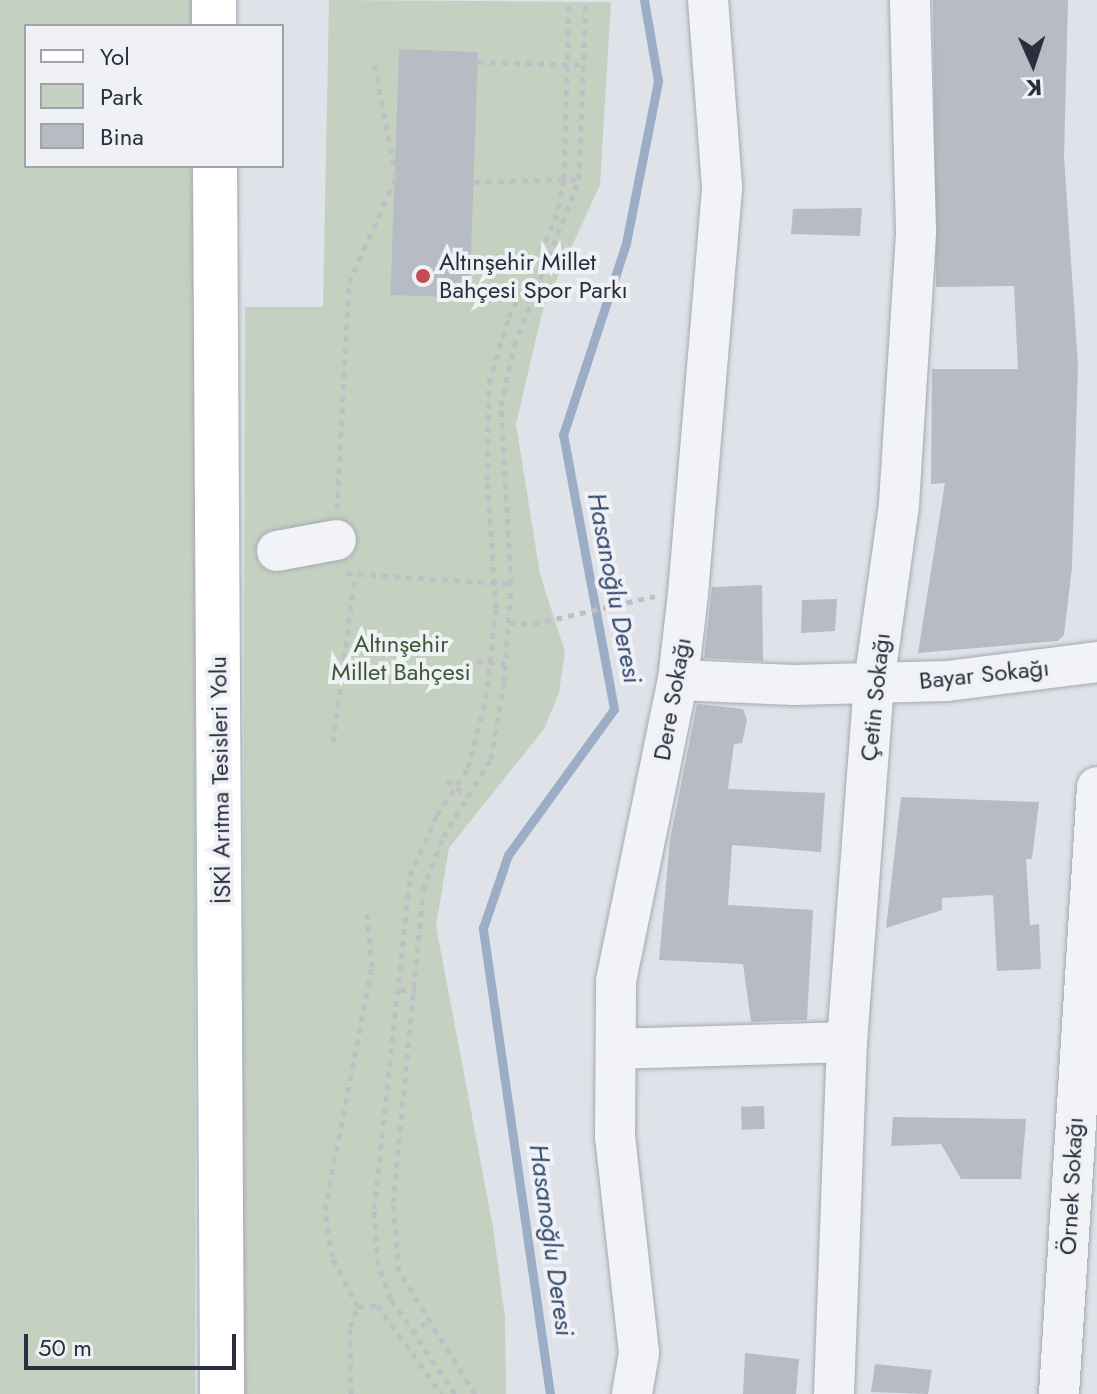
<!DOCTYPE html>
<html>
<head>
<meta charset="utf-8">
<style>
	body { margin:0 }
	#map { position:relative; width:1097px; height:1394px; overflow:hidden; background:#dfe2e8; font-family:Jost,sans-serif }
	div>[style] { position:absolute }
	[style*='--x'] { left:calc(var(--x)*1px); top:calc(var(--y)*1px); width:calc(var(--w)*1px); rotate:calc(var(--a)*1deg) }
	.green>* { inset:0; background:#c4d1c1 }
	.stream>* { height:9px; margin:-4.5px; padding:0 4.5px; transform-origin:4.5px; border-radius:4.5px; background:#9cadc6 }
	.building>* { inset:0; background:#b7bbc4; transform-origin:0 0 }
	.path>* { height:5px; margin-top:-2.5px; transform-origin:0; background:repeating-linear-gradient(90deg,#bec0c6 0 6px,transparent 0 12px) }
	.roads { filter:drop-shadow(0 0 2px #a5a9b2) drop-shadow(0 0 2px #a5a9b2) }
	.minor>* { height:40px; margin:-20px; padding:0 20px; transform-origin:20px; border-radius:20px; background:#f2f3f6 }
	.major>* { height:44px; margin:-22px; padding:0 22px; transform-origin:22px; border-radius:22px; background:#fff }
	.dots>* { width:22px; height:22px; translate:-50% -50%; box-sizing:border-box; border:4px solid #eff1f5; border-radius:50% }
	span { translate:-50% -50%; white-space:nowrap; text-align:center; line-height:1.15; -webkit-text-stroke:8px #eff1f5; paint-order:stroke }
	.poi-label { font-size:24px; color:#292f3e }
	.left { translate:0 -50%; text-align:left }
	.park-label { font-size:24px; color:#3b5937 }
	.street-label { font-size:24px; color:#292f3e }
	.water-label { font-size:26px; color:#354b70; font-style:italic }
	.legend { position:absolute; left:24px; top:24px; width:260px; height:144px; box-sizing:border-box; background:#eff1f5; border:2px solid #a0a3ac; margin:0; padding:10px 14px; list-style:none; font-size:24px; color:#292f3e }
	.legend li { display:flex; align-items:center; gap:16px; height:40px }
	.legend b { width:40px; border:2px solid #a0a3ac }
	.north { position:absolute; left:993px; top:24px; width:80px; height:80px; -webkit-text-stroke:6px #eff1f5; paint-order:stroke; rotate:177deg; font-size:22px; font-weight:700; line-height:32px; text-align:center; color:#292f3e }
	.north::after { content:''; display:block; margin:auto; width:28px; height:36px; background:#292f3e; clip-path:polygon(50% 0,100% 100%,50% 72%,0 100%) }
	.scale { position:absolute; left:24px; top:1334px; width:212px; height:36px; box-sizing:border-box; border:4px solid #292f3e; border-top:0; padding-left:10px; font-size:24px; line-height:28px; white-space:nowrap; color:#292f3e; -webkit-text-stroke:6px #eff1f5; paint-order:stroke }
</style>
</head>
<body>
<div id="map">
	<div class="green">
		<i style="clip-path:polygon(0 0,197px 0,197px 26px,26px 26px,26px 166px,196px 166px,195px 1394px,0 1394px)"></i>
		<i style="clip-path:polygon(329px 0,611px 2px,600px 185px,543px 309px,516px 424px,540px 574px,565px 652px,559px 693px,544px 729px,449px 848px,436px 926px,493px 1227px,505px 1318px,506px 1394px,242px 1394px,245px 307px,323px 307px)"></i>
	</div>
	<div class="stream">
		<i style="--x:550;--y:1394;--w:471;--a:-98.2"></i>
		<i style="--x:483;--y:928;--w:77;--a:-71.1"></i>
		<i style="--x:508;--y:855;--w:180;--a:-54"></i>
		<i style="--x:614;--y:709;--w:279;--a:-100.5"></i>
		<i style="--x:563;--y:435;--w:202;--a:-71.8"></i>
		<i style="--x:626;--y:243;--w:165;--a:-78.8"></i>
		<i style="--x:658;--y:81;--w:82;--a:-99.8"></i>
	</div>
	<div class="building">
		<i style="clip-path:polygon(933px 0,1068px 0,1064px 157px,1078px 365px,1072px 567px,1064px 635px,1058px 641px,918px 653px,945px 483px,931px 484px,932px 369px,1018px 369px,1014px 286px,936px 287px)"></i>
		<i style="left:478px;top:52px;width:246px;height:79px;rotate:92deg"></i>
		<i style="clip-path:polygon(862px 208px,860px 236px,791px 234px,793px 209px)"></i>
		<i style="clip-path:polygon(762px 585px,763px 661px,704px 658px,712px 587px)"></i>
		<i style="clip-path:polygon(837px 599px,835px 631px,801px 633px,802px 600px)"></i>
		<i style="clip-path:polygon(697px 704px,743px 709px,747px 720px,742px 743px,734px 744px,728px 789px,825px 793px,821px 852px,732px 845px,728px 905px,813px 910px,807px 1020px,751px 1022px,743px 964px,659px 960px,670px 840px)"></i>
		<i style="clip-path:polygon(901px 797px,1039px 802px,1032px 859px,1026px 859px,1030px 925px,1039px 924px,1041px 969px,997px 971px,993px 895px,942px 898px,942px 910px,886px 928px)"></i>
		<i style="left:764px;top:1106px;width:23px;height:23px;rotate:88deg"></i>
		<i style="clip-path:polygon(893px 1117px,1026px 1119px,1021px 1179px,961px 1179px,941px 1144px,891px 1146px)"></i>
		<i style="clip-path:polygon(745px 1353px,799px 1359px,796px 1394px,743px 1394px)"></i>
		<i style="clip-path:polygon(875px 1364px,932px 1370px,928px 1394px,871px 1392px)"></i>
	</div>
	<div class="path">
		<i style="--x:478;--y:62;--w:108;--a:1.6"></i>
		<i style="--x:474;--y:182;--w:105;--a:-1.6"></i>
		<i style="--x:337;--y:509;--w:226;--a:-87"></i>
		<i style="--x:349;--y:283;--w:116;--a:-66.1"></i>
		<i style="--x:396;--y:177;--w:121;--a:-100.9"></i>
		<i style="--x:346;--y:573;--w:165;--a:3.8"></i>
		<i style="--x:509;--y:623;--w:24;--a:2"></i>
		<i style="--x:533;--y:624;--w:125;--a:-12.9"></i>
		<i style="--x:477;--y:661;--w:29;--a:6"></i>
		<i style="--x:333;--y:742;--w:169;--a:-82.5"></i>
		<i style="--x:447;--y:781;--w:27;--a:36"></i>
		<i style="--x:400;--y:990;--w:16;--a:4"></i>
		<i style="--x:358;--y:1307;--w:56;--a:-117.5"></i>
		<i style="--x:332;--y:1257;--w:48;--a:-98.5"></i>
		<i style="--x:325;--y:1210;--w:248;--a:-79.1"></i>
		<i style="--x:372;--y:967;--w:54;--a:-95.3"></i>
		<i style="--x:412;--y:1334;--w:19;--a:-39"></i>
		<i style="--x:351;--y:1394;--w:67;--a:-90.9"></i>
		<i style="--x:350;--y:1327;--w:22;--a:-68"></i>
		<i style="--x:358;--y:1307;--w:19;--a:-6"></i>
		<i style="--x:377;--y:1305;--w:110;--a:53.9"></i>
		<i style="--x:455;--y:1394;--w:115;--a:-124"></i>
		<i style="--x:391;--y:1299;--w:36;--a:-111"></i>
		<i style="--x:378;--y:1265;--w:56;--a:-94.1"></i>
		<i style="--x:374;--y:1209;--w:335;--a:-83.8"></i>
		<i style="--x:410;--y:876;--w:67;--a:-66.1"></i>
		<i style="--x:437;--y:815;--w:56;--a:-56.6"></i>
		<i style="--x:468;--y:768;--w:72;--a:-75.6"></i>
		<i style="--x:486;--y:698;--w:91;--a:-83.7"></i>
		<i style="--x:496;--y:608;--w:128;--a:-94"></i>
		<i style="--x:487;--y:480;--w:97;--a:-88.8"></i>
		<i style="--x:489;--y:383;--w:69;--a:-73.1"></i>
		<i style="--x:509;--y:317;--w:107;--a:-64.6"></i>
		<i style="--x:555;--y:220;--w:42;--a:-77.6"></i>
		<i style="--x:564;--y:179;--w:179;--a:-88.4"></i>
		<i style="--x:475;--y:1394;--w:145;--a:-121.7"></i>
		<i style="--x:399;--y:1271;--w:68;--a:-95"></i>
		<i style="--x:393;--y:1203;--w:314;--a:-84.5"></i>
		<i style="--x:423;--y:890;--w:57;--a:-69.3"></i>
		<i style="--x:443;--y:837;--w:92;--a:-58.4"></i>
		<i style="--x:491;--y:759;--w:78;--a:-80.4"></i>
		<i style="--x:504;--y:682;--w:98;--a:-85.9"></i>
		<i style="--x:511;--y:584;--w:178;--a:-93.2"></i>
		<i style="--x:501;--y:406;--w:61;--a:-77.8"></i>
		<i style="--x:514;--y:346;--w:179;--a:-68.7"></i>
		<i style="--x:579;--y:179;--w:179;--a:-87.8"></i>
	</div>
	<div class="roads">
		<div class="minor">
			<i style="--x:277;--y:551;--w:60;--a:-10.6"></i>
			<i style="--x:678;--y:680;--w:115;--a:2.5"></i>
			<i style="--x:793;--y:685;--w:154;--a:-1.5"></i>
			<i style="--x:947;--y:681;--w:151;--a:-7.2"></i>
			<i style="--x:616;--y:1049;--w:231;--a:-1.7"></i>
			<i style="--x:632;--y:1394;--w:42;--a:-80.3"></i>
			<i style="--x:639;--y:1353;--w:217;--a:-96.3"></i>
			<i style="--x:615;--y:1137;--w:156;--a:-89.6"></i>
			<i style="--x:616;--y:981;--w:307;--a:-78.4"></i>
			<i style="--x:678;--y:680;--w:87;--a:-83.4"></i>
			<i style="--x:688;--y:594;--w:409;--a:-85.2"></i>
			<i style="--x:722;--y:186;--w:187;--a:-94.3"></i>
			<i style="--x:834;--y:1394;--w:352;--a:-87.9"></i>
			<i style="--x:847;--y:1042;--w:360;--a:-85.7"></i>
			<i style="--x:874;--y:683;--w:181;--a:-82"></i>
			<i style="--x:899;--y:504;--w:274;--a:-86.4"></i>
			<i style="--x:916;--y:231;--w:231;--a:-91.5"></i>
			<i style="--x:1059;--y:1394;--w:608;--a:-86.42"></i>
		</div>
		<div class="major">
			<i style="--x:214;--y:0;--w:26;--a:90"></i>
			<i style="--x:215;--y:166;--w:1228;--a:89.67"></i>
		</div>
	</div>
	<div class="dots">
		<i style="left:423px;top:276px;background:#c64b54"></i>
	</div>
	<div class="poi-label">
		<span class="left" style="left:439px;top:276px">Altınşehir Millet<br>Bahçesi Spor Parkı</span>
	</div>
	<div class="park-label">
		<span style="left:401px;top:658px">Altınşehir<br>Millet Bahçesi</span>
	</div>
	<div class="street-label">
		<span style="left:984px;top:674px;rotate:-6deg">Bayar Sokağı</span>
		<span style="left:875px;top:697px;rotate:-84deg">Çetin Sokağı</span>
		<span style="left:672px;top:699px;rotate:-80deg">Dere Sokağı</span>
		<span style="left:220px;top:780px;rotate:-91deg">İSKİ Arıtma Tesisleri Yolu</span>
		<span style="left:1071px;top:1186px;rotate:-87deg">Örnek Sokağı</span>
	</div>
	<div class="water-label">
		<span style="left:614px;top:588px;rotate:79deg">Hasanoğlu Deresi</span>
		<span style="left:551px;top:1240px;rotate:82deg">Hasanoğlu Deresi</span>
	</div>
	<ul class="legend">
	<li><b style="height:10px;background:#fff"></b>Yol</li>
	<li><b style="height:22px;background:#c4d1c1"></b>Park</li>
	<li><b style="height:22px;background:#b7bbc4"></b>Bina</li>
	</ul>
	<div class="north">K</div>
	<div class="scale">50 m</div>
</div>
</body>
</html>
